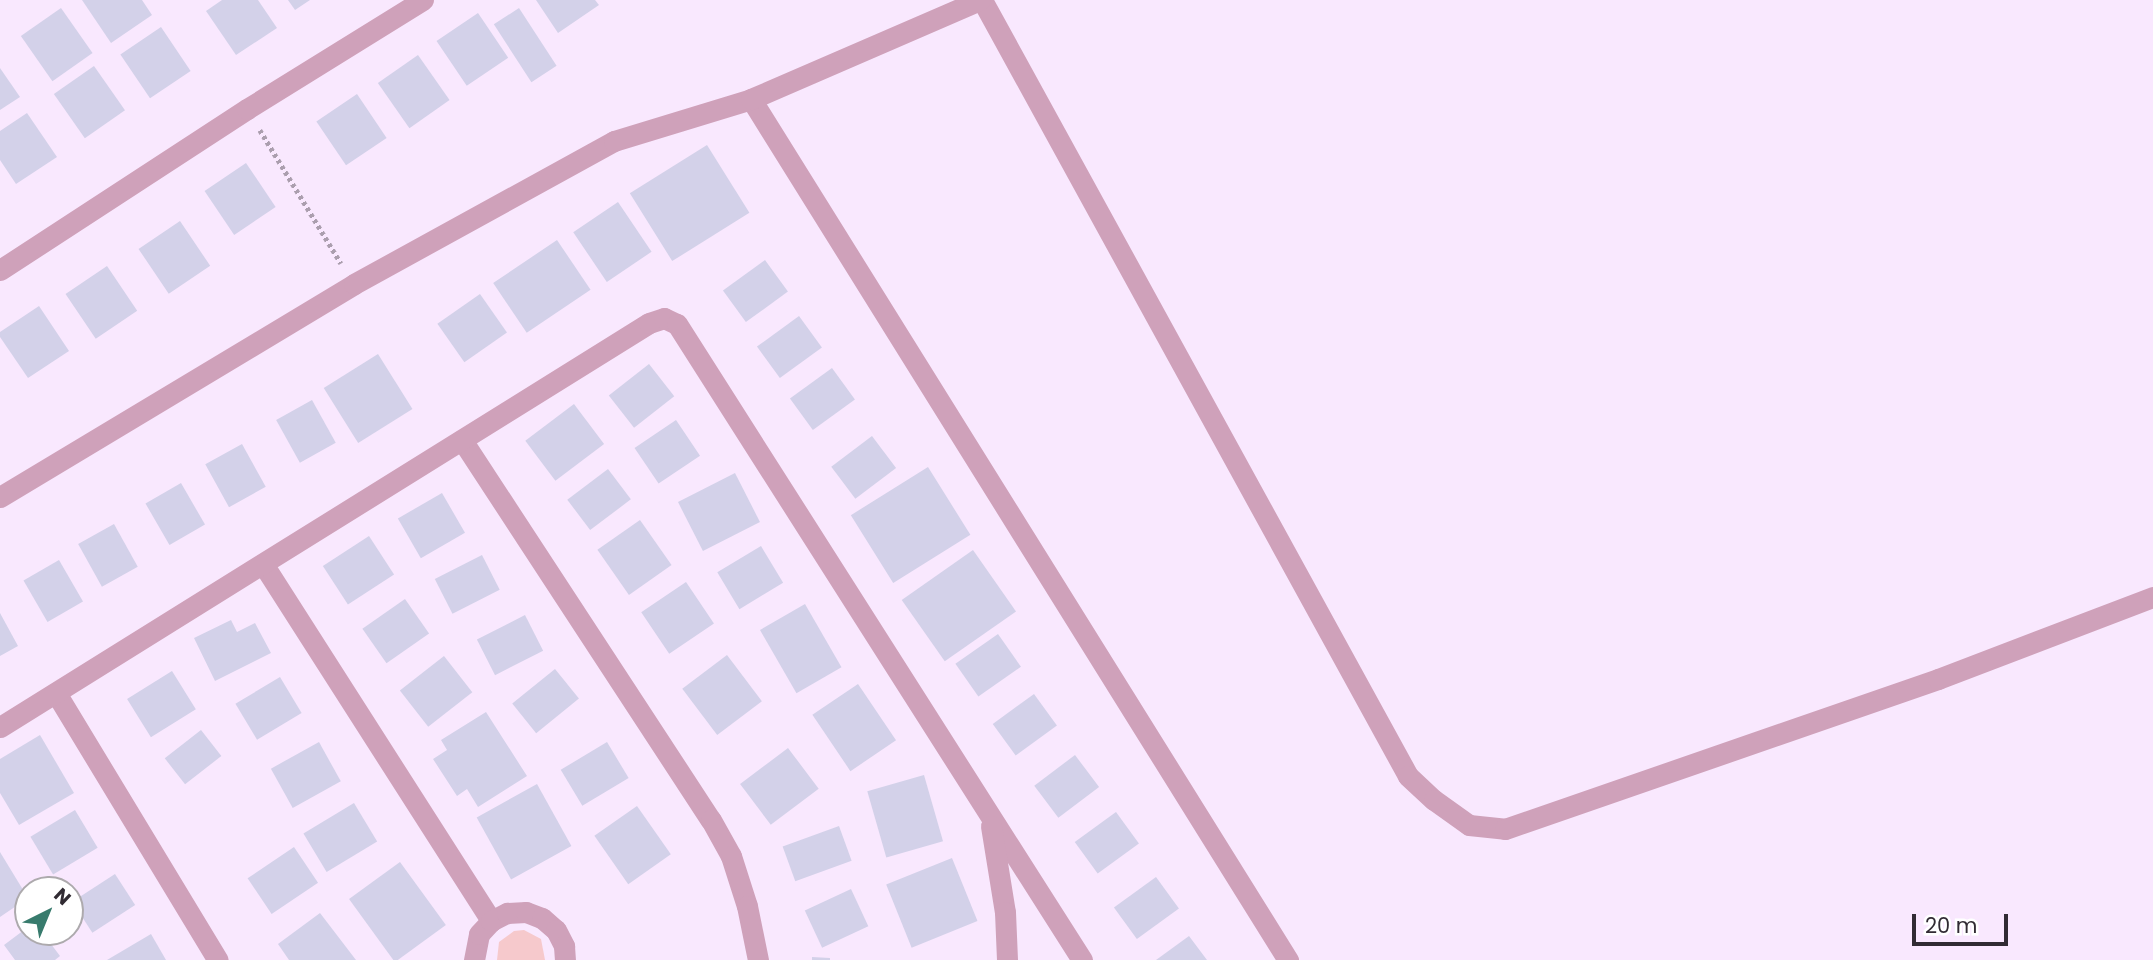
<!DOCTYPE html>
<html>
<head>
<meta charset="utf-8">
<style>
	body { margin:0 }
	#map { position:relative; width:2153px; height:960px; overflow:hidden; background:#f9e8fe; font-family:Poppins,sans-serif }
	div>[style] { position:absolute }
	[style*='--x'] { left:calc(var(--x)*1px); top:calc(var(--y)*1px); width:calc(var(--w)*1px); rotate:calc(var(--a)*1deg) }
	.green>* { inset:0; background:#f6c9cc }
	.building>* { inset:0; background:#d3d1e9; transform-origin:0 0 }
	.path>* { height:4.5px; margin-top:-2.25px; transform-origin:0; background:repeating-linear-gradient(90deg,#ab9eae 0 3.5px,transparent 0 7px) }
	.minor>* { height:21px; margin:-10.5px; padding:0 10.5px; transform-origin:10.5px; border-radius:10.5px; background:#cfa1ba }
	span { translate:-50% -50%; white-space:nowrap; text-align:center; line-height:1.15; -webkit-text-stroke:5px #fff; paint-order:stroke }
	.north { position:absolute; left:14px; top:876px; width:70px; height:70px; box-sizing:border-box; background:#fff; border:2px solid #adaaad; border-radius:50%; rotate:43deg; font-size:19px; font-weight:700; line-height:28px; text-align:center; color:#312b33 }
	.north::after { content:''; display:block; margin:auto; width:24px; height:32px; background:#387b6d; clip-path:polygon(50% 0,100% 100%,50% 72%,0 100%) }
	.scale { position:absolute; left:1912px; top:914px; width:96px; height:32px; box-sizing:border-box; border:4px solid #312b33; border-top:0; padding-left:9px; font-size:21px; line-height:24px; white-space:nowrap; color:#312b33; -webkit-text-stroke:5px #fff; paint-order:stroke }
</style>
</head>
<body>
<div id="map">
	<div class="green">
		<i style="clip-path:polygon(524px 930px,541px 939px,545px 960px,497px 960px,499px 942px,514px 931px)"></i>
	</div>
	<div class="building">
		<i style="clip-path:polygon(82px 0,142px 0,152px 15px,111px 43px)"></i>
		<i style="clip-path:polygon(222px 0,258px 0,277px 28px,236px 55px,206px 11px)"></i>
		<i style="clip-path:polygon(288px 0,310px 0,295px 10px)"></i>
		<i style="clip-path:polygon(536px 0,595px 0,599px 5px,558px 33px)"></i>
		<i style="left:61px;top:8px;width:55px;height:49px;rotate:55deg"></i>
		<i style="left:519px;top:8px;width:69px;height:30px;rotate:57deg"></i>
		<i style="left:478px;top:13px;width:54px;height:50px;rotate:56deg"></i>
		<i style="left:161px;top:27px;width:53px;height:49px;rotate:56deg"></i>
		<i style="left:418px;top:55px;width:55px;height:49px;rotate:55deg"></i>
		<i style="left:94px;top:66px;width:54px;height:49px;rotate:55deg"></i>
		<i style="clip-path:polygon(0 68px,20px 97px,0 110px)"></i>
		<i style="left:357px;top:94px;width:53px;height:49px;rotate:56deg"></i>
		<i style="clip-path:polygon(27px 113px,57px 157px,16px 184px,0 160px,0 131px)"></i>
		<i style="left:707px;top:145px;width:80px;height:91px;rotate:58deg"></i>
		<i style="left:246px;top:163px;width:53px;height:50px;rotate:56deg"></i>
		<i style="left:618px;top:202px;width:60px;height:54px;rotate:56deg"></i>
		<i style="left:180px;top:221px;width:54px;height:50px;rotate:56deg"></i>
		<i style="left:557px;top:240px;width:60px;height:77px;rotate:56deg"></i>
		<i style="left:765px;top:260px;width:39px;height:52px;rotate:54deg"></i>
		<i style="left:107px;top:266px;width:54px;height:50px;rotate:56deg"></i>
		<i style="left:480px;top:294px;width:47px;height:52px;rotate:55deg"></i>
		<i style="clip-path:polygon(39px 306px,69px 351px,28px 378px,0 337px,0 332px)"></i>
		<i style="left:799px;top:316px;width:39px;height:52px;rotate:54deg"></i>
		<i style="left:378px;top:354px;width:65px;height:64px;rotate:58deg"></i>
		<i style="left:649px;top:364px;width:41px;height:51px;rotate:52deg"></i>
		<i style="left:832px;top:368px;width:39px;height:52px;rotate:54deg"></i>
		<i style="left:312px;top:400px;width:49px;height:41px;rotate:61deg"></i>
		<i style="left:574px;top:404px;width:50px;height:61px;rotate:53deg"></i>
		<i style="left:676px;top:420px;width:43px;height:50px;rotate:56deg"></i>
		<i style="left:872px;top:436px;width:40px;height:51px;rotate:53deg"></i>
		<i style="left:242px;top:444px;width:49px;height:42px;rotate:61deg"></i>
		<i style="left:928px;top:467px;width:80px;height:91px;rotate:58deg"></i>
		<i style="left:608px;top:469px;width:38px;height:51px;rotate:53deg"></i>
		<i style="left:735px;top:473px;width:55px;height:64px;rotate:63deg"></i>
		<i style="left:181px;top:483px;width:48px;height:41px;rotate:60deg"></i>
		<i style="left:442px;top:493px;width:46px;height:51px;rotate:60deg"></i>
		<i style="left:640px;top:520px;width:55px;height:52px;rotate:55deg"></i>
		<i style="left:114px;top:524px;width:49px;height:41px;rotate:61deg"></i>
		<i style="left:369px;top:536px;width:46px;height:55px;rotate:57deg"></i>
		<i style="left:761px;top:546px;width:43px;height:51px;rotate:59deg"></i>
		<i style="left:973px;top:550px;width:75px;height:87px;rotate:55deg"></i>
		<i style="left:482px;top:555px;width:39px;height:53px;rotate:63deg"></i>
		<i style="left:59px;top:560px;width:48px;height:41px;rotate:60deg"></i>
		<i style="left:686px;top:582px;width:50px;height:54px;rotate:56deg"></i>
		<i style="left:405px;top:599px;width:42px;height:52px;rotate:55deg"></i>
		<i style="left:805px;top:604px;width:73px;height:52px;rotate:60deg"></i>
		<i style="clip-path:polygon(0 613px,18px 646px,0 656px)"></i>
		<i style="left:525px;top:615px;width:40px;height:54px;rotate:63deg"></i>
		<i style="clip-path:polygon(231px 620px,237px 632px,255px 623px,271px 653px,215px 681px,194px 638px)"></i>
		<i style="left:998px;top:634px;width:40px;height:52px;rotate:55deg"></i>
		<i style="left:727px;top:655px;width:58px;height:56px;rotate:53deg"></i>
		<i style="left:444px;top:656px;width:46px;height:56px;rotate:52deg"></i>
		<i style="left:555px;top:669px;width:38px;height:55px;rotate:51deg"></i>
		<i style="left:172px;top:671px;width:45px;height:53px;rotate:58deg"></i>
		<i style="left:280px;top:677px;width:42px;height:52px;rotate:59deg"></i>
		<i style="left:858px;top:684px;width:68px;height:55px;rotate:56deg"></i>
		<i style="left:1034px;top:694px;width:39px;height:51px;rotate:54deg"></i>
		<i style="clip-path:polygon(486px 712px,527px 776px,478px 807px,467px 789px,457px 796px,433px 759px,447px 750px,441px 740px)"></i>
		<i style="left:201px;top:730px;width:33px;height:46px;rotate:52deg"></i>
		<i style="clip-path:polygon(40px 735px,74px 793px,19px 825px,0 793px,0 759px)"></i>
		<i style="left:319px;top:742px;width:45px;height:55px;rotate:61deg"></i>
		<i style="left:607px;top:742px;width:42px;height:54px;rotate:59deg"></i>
		<i style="left:788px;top:748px;width:51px;height:60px;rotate:53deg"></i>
		<i style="left:1075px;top:755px;width:40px;height:51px;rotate:53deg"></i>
		<i style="left:924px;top:775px;width:69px;height:59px;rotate:74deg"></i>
		<i style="left:537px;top:784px;width:71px;height:69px;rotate:61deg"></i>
		<i style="left:354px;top:803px;width:45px;height:59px;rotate:59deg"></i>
		<i style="left:637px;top:806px;width:59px;height:52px;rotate:55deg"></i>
		<i style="left:75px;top:810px;width:44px;height:52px;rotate:59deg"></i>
		<i style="left:1116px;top:812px;width:39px;height:51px;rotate:54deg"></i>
		<i style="left:839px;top:826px;width:37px;height:60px;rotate:70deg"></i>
		<i style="left:294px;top:847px;width:43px;height:56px;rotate:56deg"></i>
		<i style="clip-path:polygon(0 852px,28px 898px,0 917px)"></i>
		<i style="left:952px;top:858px;width:68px;height:71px;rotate:68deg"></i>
		<i style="left:400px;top:862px;width:78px;height:63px;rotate:54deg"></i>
		<i style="left:115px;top:874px;width:37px;height:51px;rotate:57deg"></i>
		<i style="left:1156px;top:877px;width:39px;height:52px;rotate:54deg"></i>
		<i style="left:851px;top:889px;width:41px;height:51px;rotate:65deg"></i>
		<i style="clip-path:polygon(320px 913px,356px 960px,289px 960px,278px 944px)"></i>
		<i style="clip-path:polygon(28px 927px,28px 932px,42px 932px,60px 956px,55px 960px,15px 960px,4px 945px)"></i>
		<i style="clip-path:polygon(151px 934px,166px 960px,107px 960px)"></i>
		<i style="clip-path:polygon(1189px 936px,1207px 960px,1156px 960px)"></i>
		<i style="clip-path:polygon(812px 957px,830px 958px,830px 960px,812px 960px)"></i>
	</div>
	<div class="path">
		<i style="--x:260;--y:130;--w:156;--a:58.7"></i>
	</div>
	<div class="minor">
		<i style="--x:982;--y:0;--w:885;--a:61.23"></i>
		<i style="--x:1408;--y:776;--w:35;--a:43"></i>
		<i style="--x:1434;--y:800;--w:43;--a:35.5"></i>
		<i style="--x:1469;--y:825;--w:36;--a:6"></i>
		<i style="--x:1505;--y:829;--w:458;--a:-19.1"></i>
		<i style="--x:1938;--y:679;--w:230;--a:-20.9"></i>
		<i style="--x:751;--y:99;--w:1015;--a:58.05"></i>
		<i style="--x:0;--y:270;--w:295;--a:-33.1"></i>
		<i style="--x:247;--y:109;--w:207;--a:-31.8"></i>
		<i style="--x:462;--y:440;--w:454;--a:56.8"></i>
		<i style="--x:711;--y:820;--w:41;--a:60.9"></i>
		<i style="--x:731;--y:856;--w:52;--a:72.3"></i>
		<i style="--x:747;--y:906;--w:55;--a:78.5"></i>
		<i style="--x:0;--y:497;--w:413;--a:-31"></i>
		<i style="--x:354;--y:284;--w:297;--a:-28.8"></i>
		<i style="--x:614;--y:141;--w:143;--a:-17"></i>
		<i style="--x:751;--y:99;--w:249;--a:-23.4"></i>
		<i style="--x:263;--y:564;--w:424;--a:57.4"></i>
		<i style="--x:56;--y:693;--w:312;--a:58.8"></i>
		<i style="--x:0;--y:727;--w:764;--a:-31.9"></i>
		<i style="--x:649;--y:323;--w:16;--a:-18"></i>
		<i style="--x:664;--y:318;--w:14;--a:25"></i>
		<i style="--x:677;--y:324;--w:754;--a:57.51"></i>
		<i style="--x:991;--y:826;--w:87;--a:80.8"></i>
		<i style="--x:1005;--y:912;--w:48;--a:87.6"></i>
		<i style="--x:474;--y:960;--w:26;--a:-79"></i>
		<i style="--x:479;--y:934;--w:18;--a:-47"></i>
		<i style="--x:491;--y:921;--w:18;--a:-27"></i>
		<i style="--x:507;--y:913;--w:19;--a:-3"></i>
		<i style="--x:526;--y:912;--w:17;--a:21"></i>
		<i style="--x:542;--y:918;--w:18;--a:41"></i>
		<i style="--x:556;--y:930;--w:18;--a:63"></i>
		<i style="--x:564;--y:946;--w:14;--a:86"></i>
	</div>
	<div class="north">N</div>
	<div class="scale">20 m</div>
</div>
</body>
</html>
